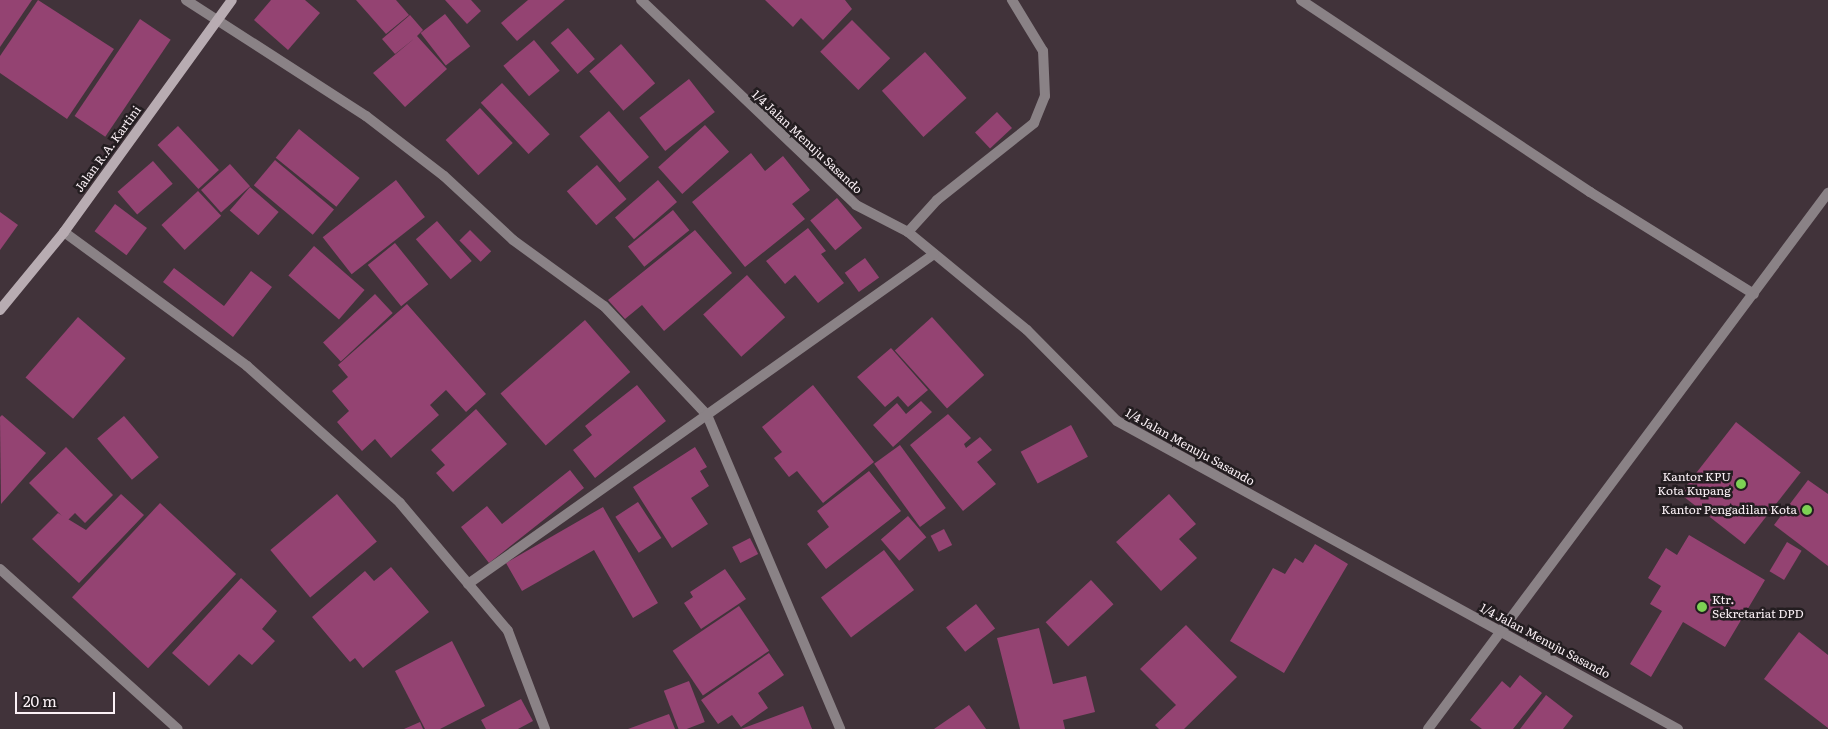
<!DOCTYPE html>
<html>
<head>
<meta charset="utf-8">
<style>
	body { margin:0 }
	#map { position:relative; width:1828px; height:729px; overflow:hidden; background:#41333a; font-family:Literata,serif }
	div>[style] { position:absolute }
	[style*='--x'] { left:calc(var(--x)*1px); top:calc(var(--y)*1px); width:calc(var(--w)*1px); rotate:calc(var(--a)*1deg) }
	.building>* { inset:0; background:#944372; transform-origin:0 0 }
	.lane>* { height:10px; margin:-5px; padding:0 5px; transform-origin:5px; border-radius:5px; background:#8a8286 }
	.street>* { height:10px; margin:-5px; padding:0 5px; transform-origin:5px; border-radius:5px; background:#8a8286 }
	.secondary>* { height:10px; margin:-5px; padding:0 5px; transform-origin:5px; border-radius:5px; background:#b8acb2 }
	.dots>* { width:14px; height:14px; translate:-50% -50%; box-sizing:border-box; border:2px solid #231d20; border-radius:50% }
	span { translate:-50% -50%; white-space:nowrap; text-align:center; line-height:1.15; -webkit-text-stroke:5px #231d20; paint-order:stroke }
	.street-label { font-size:12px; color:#fbf1f6 }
	.poi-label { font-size:12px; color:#fbf1f6 }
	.right { translate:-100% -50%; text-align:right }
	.left { translate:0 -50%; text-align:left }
	.scale { position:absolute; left:15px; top:692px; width:100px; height:22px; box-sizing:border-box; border:2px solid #fbf1f6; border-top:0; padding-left:6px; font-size:15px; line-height:18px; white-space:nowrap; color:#fbf1f6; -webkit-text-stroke:4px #231d20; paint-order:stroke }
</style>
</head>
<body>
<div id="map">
	<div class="building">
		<i style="clip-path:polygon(0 0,32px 0,0 47px)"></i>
		<i style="clip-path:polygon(38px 0,114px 49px,67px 119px,0 73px,0 56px)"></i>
		<i style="clip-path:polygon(271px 0,305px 0,320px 13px,288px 50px,254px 20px)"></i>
		<i style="clip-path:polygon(356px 0,396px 0,409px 15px,386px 34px)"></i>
		<i style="clip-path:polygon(445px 0,471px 0,481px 11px,467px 24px)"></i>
		<i style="clip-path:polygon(528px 0,565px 0,517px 41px,501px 23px)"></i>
		<i style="clip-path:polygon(765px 0,845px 0,852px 9px,823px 40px,801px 18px,793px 27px)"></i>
		<i style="left:445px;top:14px;width:41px;height:31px;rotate:52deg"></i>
		<i style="clip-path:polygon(410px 15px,423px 30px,417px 36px,447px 69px,405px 107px,373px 73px,415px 38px,395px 54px,382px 39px)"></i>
		<i style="left:140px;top:19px;width:37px;height:117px;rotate:34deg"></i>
		<i style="left:852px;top:20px;width:54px;height:45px;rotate:45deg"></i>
		<i style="left:568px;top:28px;width:41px;height:23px;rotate:49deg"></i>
		<i style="left:534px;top:40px;width:40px;height:40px;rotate:50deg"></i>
		<i style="left:621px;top:44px;width:52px;height:42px;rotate:49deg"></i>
		<i style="left:925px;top:52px;width:62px;height:58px;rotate:48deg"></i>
		<i style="left:689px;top:79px;width:42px;height:63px;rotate:52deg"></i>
		<i style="left:502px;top:83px;width:70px;height:29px;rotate:47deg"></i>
		<i style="left:480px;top:108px;width:48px;height:47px;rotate:47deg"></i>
		<i style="left:609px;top:111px;width:61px;height:39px;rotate:49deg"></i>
		<i style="left:997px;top:112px;width:22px;height:30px;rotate:47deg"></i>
		<i style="left:705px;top:125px;width:36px;height:63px;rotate:48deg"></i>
		<i style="left:178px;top:126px;width:60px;height:28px;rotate:47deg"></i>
		<i style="left:299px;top:129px;width:78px;height:37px;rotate:39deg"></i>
		<i style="clip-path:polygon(751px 153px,765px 171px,783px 156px,810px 190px,792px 204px,805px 219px,745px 267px,692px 202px)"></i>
		<i style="left:275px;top:160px;width:77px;height:33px;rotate:40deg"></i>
		<i style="left:153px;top:161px;width:30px;height:47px;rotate:49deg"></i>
		<i style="left:230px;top:164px;width:30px;height:39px;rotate:48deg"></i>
		<i style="left:597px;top:165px;width:45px;height:40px;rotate:49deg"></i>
		<i style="left:396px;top:180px;width:47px;height:93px;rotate:52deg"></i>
		<i style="left:658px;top:180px;width:29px;height:57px;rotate:49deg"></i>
		<i style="left:250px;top:187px;width:38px;height:31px;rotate:41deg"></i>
		<i style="left:198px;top:191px;width:34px;height:50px;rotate:47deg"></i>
		<i style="left:837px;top:198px;width:39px;height:35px;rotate:50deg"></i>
		<i style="left:115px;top:204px;width:40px;height:34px;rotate:37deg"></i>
		<i style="left:673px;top:210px;width:26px;height:58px;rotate:51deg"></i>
		<i style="clip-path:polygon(0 212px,18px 225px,0 250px)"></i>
		<i style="left:437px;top:221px;width:53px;height:28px;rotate:49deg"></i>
		<i style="clip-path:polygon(808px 228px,826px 251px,821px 254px,844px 283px,818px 303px,795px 275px,785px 284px,766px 261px)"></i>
		<i style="left:470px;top:230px;width:30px;height:15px;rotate:45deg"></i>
		<i style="clip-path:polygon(695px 230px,732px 273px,664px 331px,642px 305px,625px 319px,608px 300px)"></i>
		<i style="left:395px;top:243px;width:53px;height:35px;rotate:51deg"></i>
		<i style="left:314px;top:246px;width:67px;height:39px;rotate:41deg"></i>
		<i style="left:865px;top:258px;width:24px;height:25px;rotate:54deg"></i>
		<i style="clip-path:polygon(174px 268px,224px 306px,251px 271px,272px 287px,233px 337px,163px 282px)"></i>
		<i style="left:747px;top:275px;width:57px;height:59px;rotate:48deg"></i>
		<i style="left:375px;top:294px;width:26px;height:71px;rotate:47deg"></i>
		<i style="clip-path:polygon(407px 304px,486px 394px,466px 412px,446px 390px,430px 405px,439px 415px,391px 458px,375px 439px,362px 451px,337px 422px,349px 411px,332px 391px,348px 377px,338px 365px)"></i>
		<i style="left:78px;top:317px;width:63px;height:80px;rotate:41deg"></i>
		<i style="left:932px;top:317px;width:78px;height:50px;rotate:48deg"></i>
		<i style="left:585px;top:320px;width:69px;height:112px;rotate:49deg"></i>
		<i style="clip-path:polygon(891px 348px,928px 390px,908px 407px,898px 396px,885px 407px,857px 377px)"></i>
		<i style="clip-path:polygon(637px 385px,666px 421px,595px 478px,573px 450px,592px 435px,585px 426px)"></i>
		<i style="clip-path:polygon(813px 385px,874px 462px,823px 503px,797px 471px,789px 477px,774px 458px,782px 452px,762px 427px)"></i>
		<i style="clip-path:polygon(921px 401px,932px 412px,893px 447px,873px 425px,897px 403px,906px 414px)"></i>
		<i style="clip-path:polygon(476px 409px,507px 444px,453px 492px,436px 473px,445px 465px,431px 450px)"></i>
		<i style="clip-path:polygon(948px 414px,971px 438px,964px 444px,966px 448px,980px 437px,992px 450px,977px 462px,996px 484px,963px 511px,910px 445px)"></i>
		<i style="clip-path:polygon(2px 415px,46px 453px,1px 504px,0 417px)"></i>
		<i style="left:124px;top:416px;width:54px;height:35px;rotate:50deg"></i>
		<i style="left:1736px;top:422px;width:82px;height:91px;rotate:38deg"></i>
		<i style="left:1071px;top:425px;width:36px;height:57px;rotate:62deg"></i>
		<i style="left:900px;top:445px;width:78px;height:32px;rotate:54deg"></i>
		<i style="clip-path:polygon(66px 447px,113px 495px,85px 523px,75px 513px,67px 521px,29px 483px)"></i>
		<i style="clip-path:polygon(695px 447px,707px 467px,700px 471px,709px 486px,691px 498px,708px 524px,672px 548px,633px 487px)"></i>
		<i style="clip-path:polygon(570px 470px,584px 488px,489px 563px,461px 527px,487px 506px,502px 524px)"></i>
		<i style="clip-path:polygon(869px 471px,901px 511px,826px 569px,807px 544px,829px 527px,817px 511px)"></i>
		<i style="clip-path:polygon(1808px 480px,1828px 494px,1828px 566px,1774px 525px)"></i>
		<i style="clip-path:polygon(121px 494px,144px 515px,79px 583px,32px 539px,58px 513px,86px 530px)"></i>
		<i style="left:337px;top:494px;width:62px;height:87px;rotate:50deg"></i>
		<i style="clip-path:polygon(1169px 494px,1196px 524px,1179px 539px,1197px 558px,1161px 591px,1116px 542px)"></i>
		<i style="left:638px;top:502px;width:43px;height:27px;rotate:57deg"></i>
		<i style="left:160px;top:503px;width:104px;height:129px;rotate:43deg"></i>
		<i style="clip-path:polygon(603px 507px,658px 603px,633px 618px,594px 550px,522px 591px,506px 563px)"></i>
		<i style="left:908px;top:516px;width:28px;height:36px;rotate:49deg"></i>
		<i style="left:944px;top:529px;width:18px;height:15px;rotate:63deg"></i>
		<i style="clip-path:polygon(1689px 535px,1765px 580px,1725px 647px,1683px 622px,1651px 677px,1630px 664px,1662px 611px,1650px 604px,1661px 586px,1648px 578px,1666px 548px,1677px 555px)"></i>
		<i style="left:750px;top:538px;width:18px;height:20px;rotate:63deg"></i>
		<i style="left:1787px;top:542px;width:17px;height:34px;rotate:31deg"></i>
		<i style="clip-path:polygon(1315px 544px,1348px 564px,1284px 673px,1230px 641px,1273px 568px,1285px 574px,1295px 558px,1303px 563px)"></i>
		<i style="left:884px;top:550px;width:50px;height:79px;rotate:53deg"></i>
		<i style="clip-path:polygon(391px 567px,429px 612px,363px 668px,355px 658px,350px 662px,312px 617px,365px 571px,374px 581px)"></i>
		<i style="clip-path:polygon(725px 569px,746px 599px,701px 629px,684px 603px,693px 597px,690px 592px)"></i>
		<i style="clip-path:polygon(241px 578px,277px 611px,262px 629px,275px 641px,252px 665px,239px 654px,209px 686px,172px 653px)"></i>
		<i style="left:1091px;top:580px;width:33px;height:62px;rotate:47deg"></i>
		<i style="left:976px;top:604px;width:31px;height:38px;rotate:52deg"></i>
		<i style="left:739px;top:606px;width:54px;height:80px;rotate:56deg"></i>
		<i style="clip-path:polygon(1186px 625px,1237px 677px,1184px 729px,1159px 729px,1155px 725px,1176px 705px,1140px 669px)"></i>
		<i style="clip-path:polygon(1039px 628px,1053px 684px,1086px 676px,1095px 712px,1063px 720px,1065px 729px,1020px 729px,997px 638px)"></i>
		<i style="clip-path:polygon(1799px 632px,1828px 655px,1828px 728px,1764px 679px)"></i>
		<i style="clip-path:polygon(452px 641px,485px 706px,440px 729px,425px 729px,395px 671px)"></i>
		<i style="clip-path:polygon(769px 653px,784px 675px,758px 693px,768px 708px,741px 727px,732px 715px,718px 724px,701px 700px)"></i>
		<i style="clip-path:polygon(1520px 675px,1542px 693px,1513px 729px,1482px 729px,1470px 720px,1502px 681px,1510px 688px)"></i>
		<i style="left:689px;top:681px;width:44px;height:27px;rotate:69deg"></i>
		<i style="clip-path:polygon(1546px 695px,1573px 716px,1563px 729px,1520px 729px)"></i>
		<i style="clip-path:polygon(521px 699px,533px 721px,518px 729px,486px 729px,481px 720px)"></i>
		<i style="clip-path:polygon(969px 705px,986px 729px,934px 729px)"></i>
		<i style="clip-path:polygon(803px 706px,812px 729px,741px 729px)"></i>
		<i style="clip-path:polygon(669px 714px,675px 729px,628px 729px)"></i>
		<i style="clip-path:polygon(420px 722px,423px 729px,404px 729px)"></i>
	</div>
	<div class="lane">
		<i style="--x:1301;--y:0;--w:347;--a:33.6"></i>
		<i style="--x:1590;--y:192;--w:193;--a:31.9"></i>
	</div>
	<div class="street">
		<i style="--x:186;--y:0;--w:214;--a:32.8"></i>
		<i style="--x:366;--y:116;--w:98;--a:37.6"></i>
		<i style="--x:444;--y:176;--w:94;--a:42.8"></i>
		<i style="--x:513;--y:240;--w:112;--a:36"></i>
		<i style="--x:604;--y:306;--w:150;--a:46.6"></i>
		<i style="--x:707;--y:415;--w:341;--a:67"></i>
		<i style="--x:641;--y:0;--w:297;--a:43.6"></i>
		<i style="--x:856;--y:205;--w:59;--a:27.4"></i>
		<i style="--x:908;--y:232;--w:154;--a:39.5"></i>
		<i style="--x:1027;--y:330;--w:128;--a:45.3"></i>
		<i style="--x:1117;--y:421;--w:640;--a:28.77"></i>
		<i style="--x:64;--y:232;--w:227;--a:36.2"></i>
		<i style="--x:247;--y:366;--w:205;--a:41.8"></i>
		<i style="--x:400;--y:503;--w:167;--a:49.8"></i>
		<i style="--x:508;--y:631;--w:105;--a:69.3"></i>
		<i style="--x:908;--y:232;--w:43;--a:-47.8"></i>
		<i style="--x:937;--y:200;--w:124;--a:-38.4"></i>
		<i style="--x:1034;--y:123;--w:29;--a:-68"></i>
		<i style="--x:1045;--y:96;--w:45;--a:-92.5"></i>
		<i style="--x:1043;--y:51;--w:60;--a:-121.3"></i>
		<i style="--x:0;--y:569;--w:239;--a:42"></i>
		<i style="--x:468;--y:584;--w:571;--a:-35.3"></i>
		<i style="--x:1428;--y:729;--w:669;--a:-53.27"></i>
	</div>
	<div class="secondary">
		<i style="--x:0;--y:310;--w:101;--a:-50.6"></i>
		<i style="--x:64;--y:232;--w:286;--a:-54.1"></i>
	</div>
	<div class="dots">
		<i style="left:1741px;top:484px;background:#7dd154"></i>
		<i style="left:1807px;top:510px;background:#7dd154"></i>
		<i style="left:1702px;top:607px;background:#7dd154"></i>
	</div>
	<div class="street-label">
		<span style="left:807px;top:142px;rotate:43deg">1/4 Jalan Menuju Sasando</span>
		<span style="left:108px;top:149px;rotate:-54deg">Jalan R.A. Kartini</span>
		<span style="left:1190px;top:447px;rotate:29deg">1/4 Jalan Menuju Sasando</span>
		<span style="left:1545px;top:641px;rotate:28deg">1/4 Jalan Menuju Sasando</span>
	</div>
	<div class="poi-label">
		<span class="right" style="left:1731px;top:484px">Kantor KPU<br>Kota Kupang</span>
		<span class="right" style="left:1797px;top:510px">Kantor Pengadilan Kota</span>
		<span class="left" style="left:1712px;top:607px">Ktr.<br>Sekretariat DPD</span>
	</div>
	<div class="scale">20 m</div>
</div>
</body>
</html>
